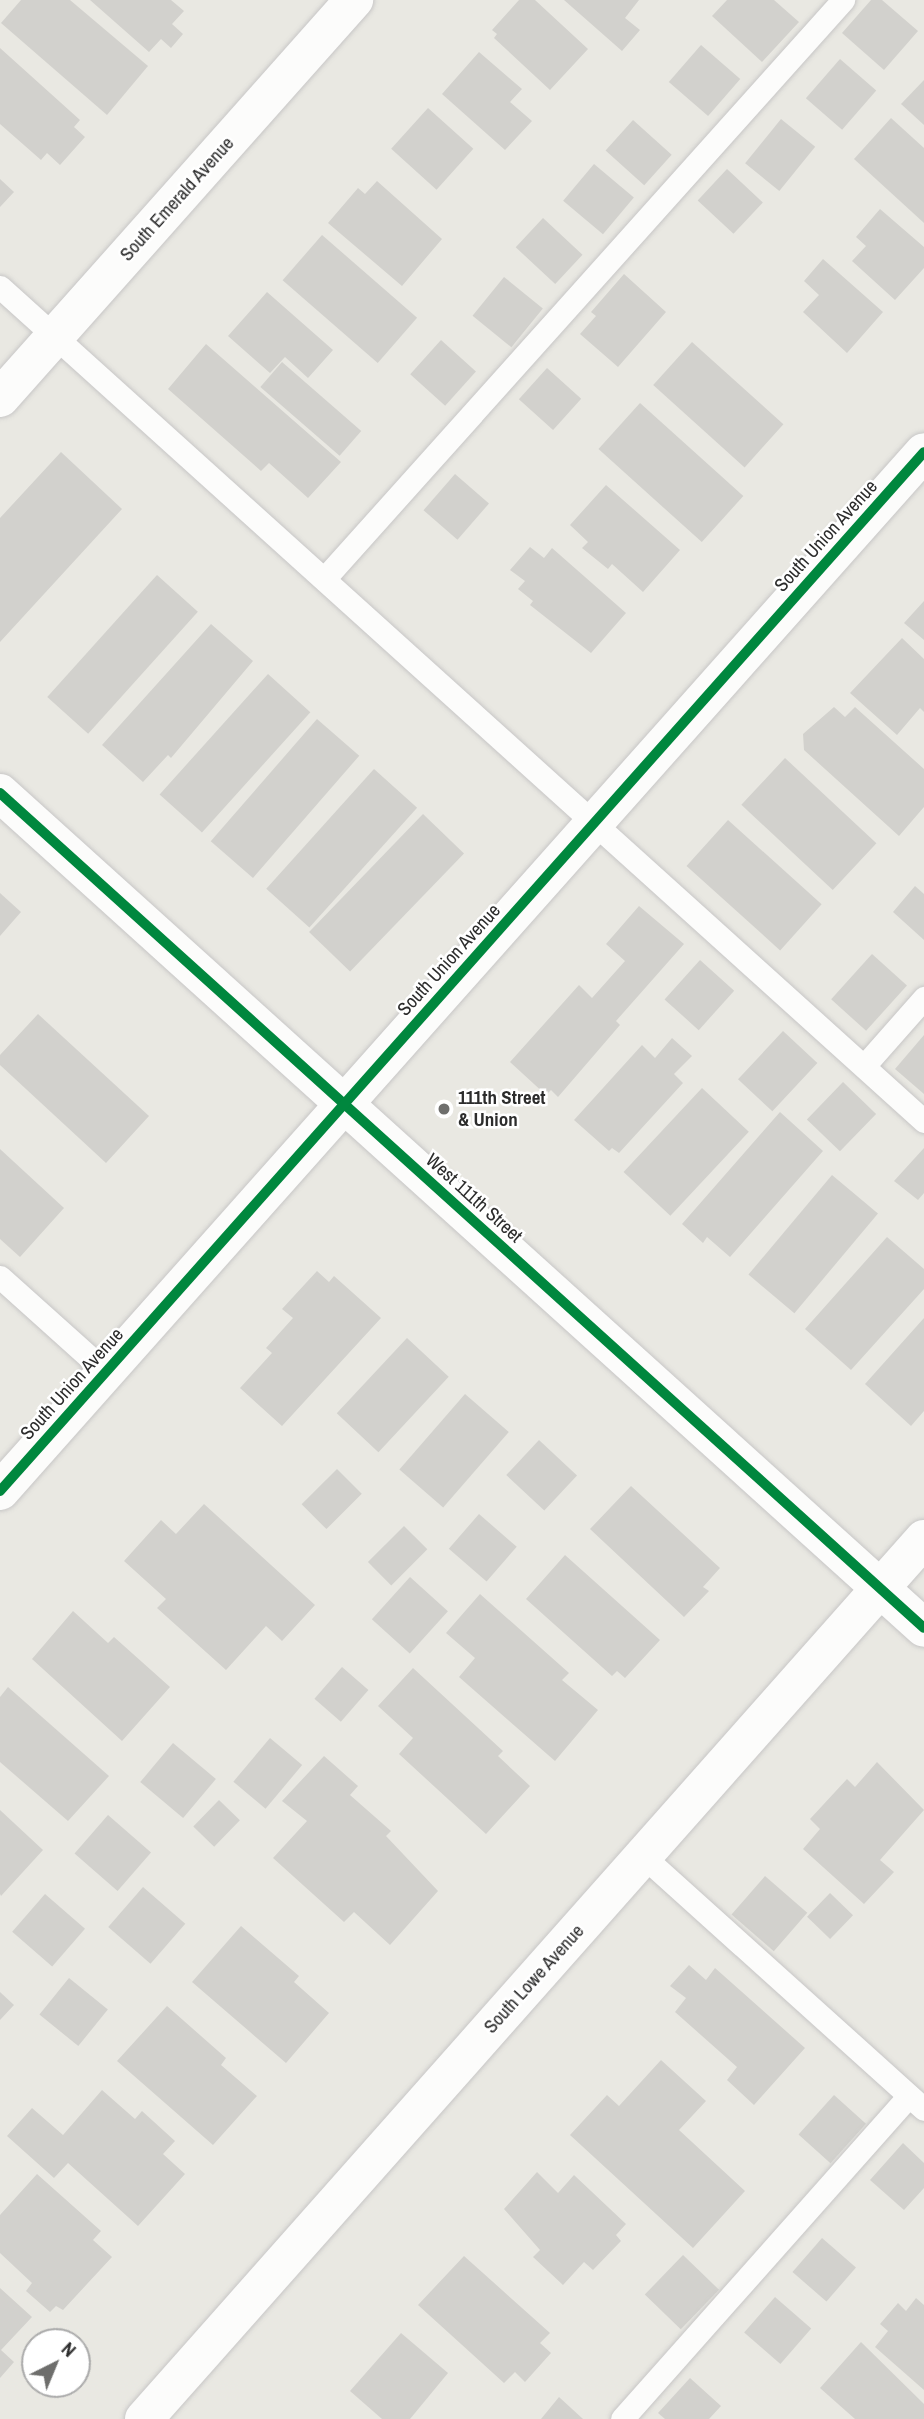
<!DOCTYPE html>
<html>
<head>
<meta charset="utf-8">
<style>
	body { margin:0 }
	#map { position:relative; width:924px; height:2419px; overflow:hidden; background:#e9e8e2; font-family:"Archivo Narrow",sans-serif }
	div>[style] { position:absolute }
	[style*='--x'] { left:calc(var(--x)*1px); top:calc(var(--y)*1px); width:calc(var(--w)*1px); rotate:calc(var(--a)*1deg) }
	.building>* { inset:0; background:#d2d1cd; transform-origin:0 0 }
	.roads { filter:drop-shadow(0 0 2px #c7c6c6) drop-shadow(0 0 2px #c7c6c6) }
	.service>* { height:23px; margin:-11.5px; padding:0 11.5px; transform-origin:11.5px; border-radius:11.5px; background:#fcfcfb }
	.minor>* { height:38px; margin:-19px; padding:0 19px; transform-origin:19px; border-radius:19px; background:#fcfcfb }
	.secondary>* { height:38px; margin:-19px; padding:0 19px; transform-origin:19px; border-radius:19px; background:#fcfcfb }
	.cycleway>* { height:10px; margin:-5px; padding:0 5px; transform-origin:5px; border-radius:5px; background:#00873e }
	.dots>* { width:19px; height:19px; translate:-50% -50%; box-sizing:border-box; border:4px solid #fff; border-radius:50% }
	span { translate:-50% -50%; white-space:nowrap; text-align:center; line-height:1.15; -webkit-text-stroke:5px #fff; paint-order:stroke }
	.street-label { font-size:19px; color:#2c2c2c }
	.poi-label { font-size:19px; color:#2c2c2c; font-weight:700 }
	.left { translate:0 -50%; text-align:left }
	.north { position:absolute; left:21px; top:2328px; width:70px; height:70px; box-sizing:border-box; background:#fff; border:2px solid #ababab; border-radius:50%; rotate:43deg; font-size:19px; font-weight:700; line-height:28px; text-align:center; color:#2c2c2c }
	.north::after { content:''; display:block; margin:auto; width:24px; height:32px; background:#6e6e6c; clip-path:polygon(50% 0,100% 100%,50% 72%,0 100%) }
</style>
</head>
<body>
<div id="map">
	<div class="building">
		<i style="clip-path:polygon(21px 0,70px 0,148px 66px,107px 115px,1px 23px)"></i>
		<i style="clip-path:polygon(90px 0,171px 0,184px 11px,172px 24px,183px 34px,171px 48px,161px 39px,149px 52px)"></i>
		<i style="clip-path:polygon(519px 0,535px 0,588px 49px,550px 90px,494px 38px,497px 34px,492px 30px)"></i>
		<i style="clip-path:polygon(564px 0,639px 0,625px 18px,640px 30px,622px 51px)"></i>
		<i style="clip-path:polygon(727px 0,774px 0,799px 22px,762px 62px,712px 16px)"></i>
		<i style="clip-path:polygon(871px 0,882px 0,918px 31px,884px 70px,842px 33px)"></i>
		<i style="left:701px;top:45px;width:52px;height:49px;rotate:41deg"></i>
		<i style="clip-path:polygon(0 48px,80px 120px,74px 127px,85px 137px,60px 165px,47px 153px,41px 160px,0 124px)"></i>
		<i style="clip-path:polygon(479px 52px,522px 89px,510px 102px,532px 121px,505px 150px,442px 94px)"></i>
		<i style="left:840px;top:59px;width:48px;height:52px;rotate:41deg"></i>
		<i style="clip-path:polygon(924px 80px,924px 125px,901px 104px)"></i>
		<i style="left:428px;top:108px;width:61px;height:55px;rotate:42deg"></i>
		<i style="clip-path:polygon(891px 118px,924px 148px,924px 223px,854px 159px)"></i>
		<i style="left:781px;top:119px;width:44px;height:57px;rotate:39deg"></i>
		<i style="left:633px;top:120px;width:52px;height:41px;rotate:42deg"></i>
		<i style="left:594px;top:164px;width:52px;height:48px;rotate:40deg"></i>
		<i style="left:727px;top:169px;width:49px;height:43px;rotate:43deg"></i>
		<i style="clip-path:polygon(0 179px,14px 192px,0 207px)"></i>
		<i style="clip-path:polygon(377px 181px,442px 239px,402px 286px,328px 223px,358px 188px,365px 194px)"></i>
		<i style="clip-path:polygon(880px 209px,924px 247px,924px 268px,895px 300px,852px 261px,866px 246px,856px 237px)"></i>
		<i style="left:543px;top:218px;width:54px;height:40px;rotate:43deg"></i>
		<i style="left:322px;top:235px;width:126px;height:60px;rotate:41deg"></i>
		<i style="clip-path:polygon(823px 259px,883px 312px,847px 353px,803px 312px,819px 295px,804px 281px)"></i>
		<i style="clip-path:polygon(624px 274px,666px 312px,618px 367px,580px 334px,596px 316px,591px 312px)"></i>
		<i style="left:504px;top:277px;width:50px;height:50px;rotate:39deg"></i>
		<i style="clip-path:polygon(267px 292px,333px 350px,308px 378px,285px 357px,270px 373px,228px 336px)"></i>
		<i style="left:441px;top:340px;width:47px;height:46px;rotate:42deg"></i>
		<i style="left:692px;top:342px;width:123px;height:58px;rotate:42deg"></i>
		<i style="clip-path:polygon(206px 344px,341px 462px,308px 498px,269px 463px,261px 471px,168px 389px)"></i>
		<i style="left:282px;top:362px;width:105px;height:33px;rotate:41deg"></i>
		<i style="left:547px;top:368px;width:46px;height:42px;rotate:42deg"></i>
		<i style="left:640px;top:403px;width:139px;height:62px;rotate:42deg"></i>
		<i style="clip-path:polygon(61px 452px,122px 509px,0 642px,0 518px)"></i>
		<i style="left:455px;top:474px;width:45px;height:48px;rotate:41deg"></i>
		<i style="clip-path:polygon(606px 485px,680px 550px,643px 592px,612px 564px,608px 569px,582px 548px,588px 542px,570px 525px)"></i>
		<i style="clip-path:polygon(530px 547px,544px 558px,552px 548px,626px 613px,591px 653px,530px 605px,533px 601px,518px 589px,525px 581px,510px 570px)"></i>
		<i style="left:157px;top:575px;width:55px;height:164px;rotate:42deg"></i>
		<i style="clip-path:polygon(924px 601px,924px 640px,904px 623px)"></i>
		<i style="clip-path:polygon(211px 624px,253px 661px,171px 758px,168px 755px,143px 782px,102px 745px)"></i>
		<i style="clip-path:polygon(902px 638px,924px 659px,924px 712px,920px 708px,897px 735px,850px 693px)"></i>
		<i style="left:268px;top:674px;width:57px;height:162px;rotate:42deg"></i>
		<i style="clip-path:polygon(834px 707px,845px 717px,855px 707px,924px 769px,924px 807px,899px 836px,804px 750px,803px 734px)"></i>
		<i style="left:317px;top:719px;width:56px;height:162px;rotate:41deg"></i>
		<i style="left:785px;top:758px;width:125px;height:64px;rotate:43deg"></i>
		<i style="left:374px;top:769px;width:58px;height:161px;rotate:42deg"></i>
		<i style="left:423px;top:814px;width:57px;height:164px;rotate:44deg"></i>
		<i style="left:728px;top:820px;width:126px;height:62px;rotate:42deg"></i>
		<i style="clip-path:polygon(915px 886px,924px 894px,924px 940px,893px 912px)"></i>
		<i style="clip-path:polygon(0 893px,21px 912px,0 936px)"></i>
		<i style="clip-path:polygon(639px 906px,684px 944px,616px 1021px,620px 1025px,558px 1097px,551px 1090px,546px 1095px,510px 1062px,579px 985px,592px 998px,625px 961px,606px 944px)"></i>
		<i style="left:872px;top:954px;width:47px;height:61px;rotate:42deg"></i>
		<i style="left:700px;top:960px;width:46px;height:53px;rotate:42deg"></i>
		<i style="clip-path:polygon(38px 1014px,149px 1116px,106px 1163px,0 1065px,0 1055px)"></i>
		<i style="left:783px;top:1031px;width:47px;height:66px;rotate:43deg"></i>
		<i style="clip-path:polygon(924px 1035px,924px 1094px,895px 1069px)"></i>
		<i style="clip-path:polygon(672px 1038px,692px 1056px,674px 1074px,683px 1083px,619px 1153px,612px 1148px,609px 1151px,574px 1120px,642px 1045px,655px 1058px)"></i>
		<i style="left:843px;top:1082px;width:46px;height:52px;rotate:44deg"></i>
		<i style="left:702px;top:1088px;width:64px;height:115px;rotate:43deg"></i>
		<i style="clip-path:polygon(780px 1112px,823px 1151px,730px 1257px,707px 1237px,703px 1243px,682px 1224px)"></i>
		<i style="clip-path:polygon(924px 1148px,924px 1193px,918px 1200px,894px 1181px)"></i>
		<i style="clip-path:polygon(0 1149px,64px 1208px,20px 1257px,0 1239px)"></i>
		<i style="left:832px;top:1175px;width:60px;height:130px;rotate:40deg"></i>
		<i style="clip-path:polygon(887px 1237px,924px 1269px,924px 1289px,851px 1370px,805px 1329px)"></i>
		<i style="clip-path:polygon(317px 1271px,329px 1282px,334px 1276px,381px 1318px,282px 1426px,240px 1388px,272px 1353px,266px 1348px,293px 1318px,282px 1309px)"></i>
		<i style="clip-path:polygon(924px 1318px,924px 1411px,911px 1426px,865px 1384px)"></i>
		<i style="left:407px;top:1338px;width:57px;height:103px;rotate:43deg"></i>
		<i style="left:465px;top:1394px;width:58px;height:100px;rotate:41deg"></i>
		<i style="left:539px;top:1440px;width:52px;height:48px;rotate:43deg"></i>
		<i style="left:337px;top:1469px;width:35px;height:50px;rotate:45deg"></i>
		<i style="clip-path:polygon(631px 1486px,720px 1568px,703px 1587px,709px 1591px,684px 1617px,590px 1529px)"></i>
		<i style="clip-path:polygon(204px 1504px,315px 1605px,282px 1641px,266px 1626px,226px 1670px,157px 1608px,166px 1599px,124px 1561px,161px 1520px,176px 1534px)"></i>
		<i style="left:479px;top:1514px;width:50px;height:46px;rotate:41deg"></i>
		<i style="left:404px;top:1526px;width:33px;height:51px;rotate:45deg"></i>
		<i style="clip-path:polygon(565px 1555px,660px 1640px,625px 1678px,617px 1671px,612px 1676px,526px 1599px)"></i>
		<i style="left:410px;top:1577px;width:51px;height:57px;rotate:42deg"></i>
		<i style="clip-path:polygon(480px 1594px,569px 1673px,562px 1680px,598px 1710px,555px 1761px,459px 1677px,475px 1658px,446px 1633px)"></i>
		<i style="clip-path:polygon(73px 1611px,108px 1643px,114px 1637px,170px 1687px,122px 1741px,32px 1659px)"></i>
		<i style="left:342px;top:1667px;width:35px;height:42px;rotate:41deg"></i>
		<i style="clip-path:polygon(413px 1668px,503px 1751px,498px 1756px,530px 1786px,486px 1834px,399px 1754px,413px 1738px,378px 1706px)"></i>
		<i style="clip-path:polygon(8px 1687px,109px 1776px,68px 1821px,0 1762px,0 1697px)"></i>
		<i style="left:270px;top:1738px;width:42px;height:57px;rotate:40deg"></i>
		<i style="left:173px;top:1743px;width:56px;height:51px;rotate:40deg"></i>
		<i style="clip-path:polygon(324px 1756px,358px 1786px,350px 1795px,391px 1831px,386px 1836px,438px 1891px,390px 1945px,354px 1912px,344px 1922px,273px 1858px,307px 1821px,282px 1801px)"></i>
		<i style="clip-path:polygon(877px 1762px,924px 1810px,880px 1860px,894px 1872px,864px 1904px,803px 1849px,820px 1829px,810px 1819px,847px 1779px,855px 1787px)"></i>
		<i style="left:219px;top:1800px;width:29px;height:37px;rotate:44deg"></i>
		<i style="clip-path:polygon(0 1810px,43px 1850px,1px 1896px,0 1894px)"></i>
		<i style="left:108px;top:1815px;width:57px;height:51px;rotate:41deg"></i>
		<i style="left:765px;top:1876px;width:56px;height:51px;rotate:41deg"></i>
		<i style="left:143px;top:1887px;width:56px;height:53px;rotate:41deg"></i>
		<i style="left:830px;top:1893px;width:32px;height:33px;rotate:44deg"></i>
		<i style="left:45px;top:1894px;width:53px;height:50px;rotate:41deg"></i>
		<i style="clip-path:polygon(241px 1926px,299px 1976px,294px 1982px,329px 2013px,286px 2063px,192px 1982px)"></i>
		<i style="clip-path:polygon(689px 1965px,706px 1980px,715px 1968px,805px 2048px,754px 2105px,727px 2080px,737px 2067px,675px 2012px,686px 1998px,670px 1986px)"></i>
		<i style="left:69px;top:1978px;width:50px;height:47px;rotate:39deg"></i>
		<i style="clip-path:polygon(0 1992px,14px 2005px,0 2020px)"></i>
		<i style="clip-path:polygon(167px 2006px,226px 2058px,221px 2065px,257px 2096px,213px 2145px,117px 2061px)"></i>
		<i style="clip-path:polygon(661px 2060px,706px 2101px,679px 2130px,745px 2191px,693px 2248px,570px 2135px,607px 2095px,619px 2106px)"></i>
		<i style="clip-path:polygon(102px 2090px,135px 2119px,142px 2111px,175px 2141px,163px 2154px,185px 2174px,138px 2226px,68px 2163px,54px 2178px,7px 2136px,32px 2108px,63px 2135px)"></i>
		<i style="left:834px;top:2095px;width:43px;height:53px;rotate:42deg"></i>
		<i style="clip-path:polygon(903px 2143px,924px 2163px,924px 2188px,904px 2210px,870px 2180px)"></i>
		<i style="clip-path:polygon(537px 2172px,558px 2193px,574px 2175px,626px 2224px,616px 2235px,621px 2241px,593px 2270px,584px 2262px,563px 2285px,533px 2257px,540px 2250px,504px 2209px)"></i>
		<i style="clip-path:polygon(37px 2174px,101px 2231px,93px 2240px,112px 2257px,63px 2310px,56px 2306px,50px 2312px,26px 2291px,32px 2283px,0 2253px,0 2215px)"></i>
		<i style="left:822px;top:2238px;width:45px;height:45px;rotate:41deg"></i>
		<i style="left:683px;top:2255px;width:50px;height:55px;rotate:44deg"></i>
		<i style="clip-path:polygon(464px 2256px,550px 2333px,540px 2343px,551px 2353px,525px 2382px,515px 2372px,504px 2383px,418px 2305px)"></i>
		<i style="clip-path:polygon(0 2288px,32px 2317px,1px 2350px,14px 2362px,0 2378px)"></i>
		<i style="left:775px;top:2297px;width:48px;height:47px;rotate:41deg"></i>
		<i style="clip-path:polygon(916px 2298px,924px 2305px,924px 2390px,875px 2347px,888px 2331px,880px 2324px,898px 2303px,906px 2311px)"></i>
		<i style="clip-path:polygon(401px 2333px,448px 2373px,410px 2419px,382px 2419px,350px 2391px)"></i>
		<i style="clip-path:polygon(861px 2342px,924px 2404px,924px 2419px,855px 2419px,820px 2388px)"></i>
		<i style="clip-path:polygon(690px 2378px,721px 2406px,709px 2419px,665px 2419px,658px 2413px)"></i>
		<i style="clip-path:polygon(559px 2397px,583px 2419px,541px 2419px)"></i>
	</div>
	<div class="roads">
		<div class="service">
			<i style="--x:0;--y:287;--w:1245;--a:42.07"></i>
			<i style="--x:324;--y:579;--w:778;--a:-48.13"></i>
			<i style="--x:864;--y:1066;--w:91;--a:-48.6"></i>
			<i style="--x:0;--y:1277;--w:142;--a:41.9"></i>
			<i style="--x:643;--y:1856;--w:378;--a:42"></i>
			<i style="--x:622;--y:2419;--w:432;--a:-48.4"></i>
		</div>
		<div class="minor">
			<i style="--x:0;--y:398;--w:533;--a:-48.35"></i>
			<i style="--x:0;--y:1491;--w:1390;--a:-48.35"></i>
			<i style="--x:144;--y:2419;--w:1176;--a:-48.45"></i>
		</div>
		<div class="secondary">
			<i style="--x:0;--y:793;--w:1245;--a:42.1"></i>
		</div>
	</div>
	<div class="cycleway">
		<i style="--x:0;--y:793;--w:1245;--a:42.1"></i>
		<i style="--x:0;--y:1491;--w:1390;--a:-48.35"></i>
	</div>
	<div class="dots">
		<i style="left:444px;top:1109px;background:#6e6e6c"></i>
	</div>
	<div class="street-label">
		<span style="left:177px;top:199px;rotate:-48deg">South Emerald Avenue</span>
		<span style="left:826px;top:536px;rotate:-48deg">South Union Avenue</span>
		<span style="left:449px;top:960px;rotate:-48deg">South Union Avenue</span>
		<span style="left:474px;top:1198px;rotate:42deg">West 111th Street</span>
		<span style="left:72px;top:1384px;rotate:-48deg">South Union Avenue</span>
		<span style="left:534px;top:1979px;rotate:-48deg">South Lowe Avenue</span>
	</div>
	<div class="poi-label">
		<span class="left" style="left:458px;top:1109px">111th Street<br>&amp; Union</span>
	</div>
	<div class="north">N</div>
</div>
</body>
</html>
